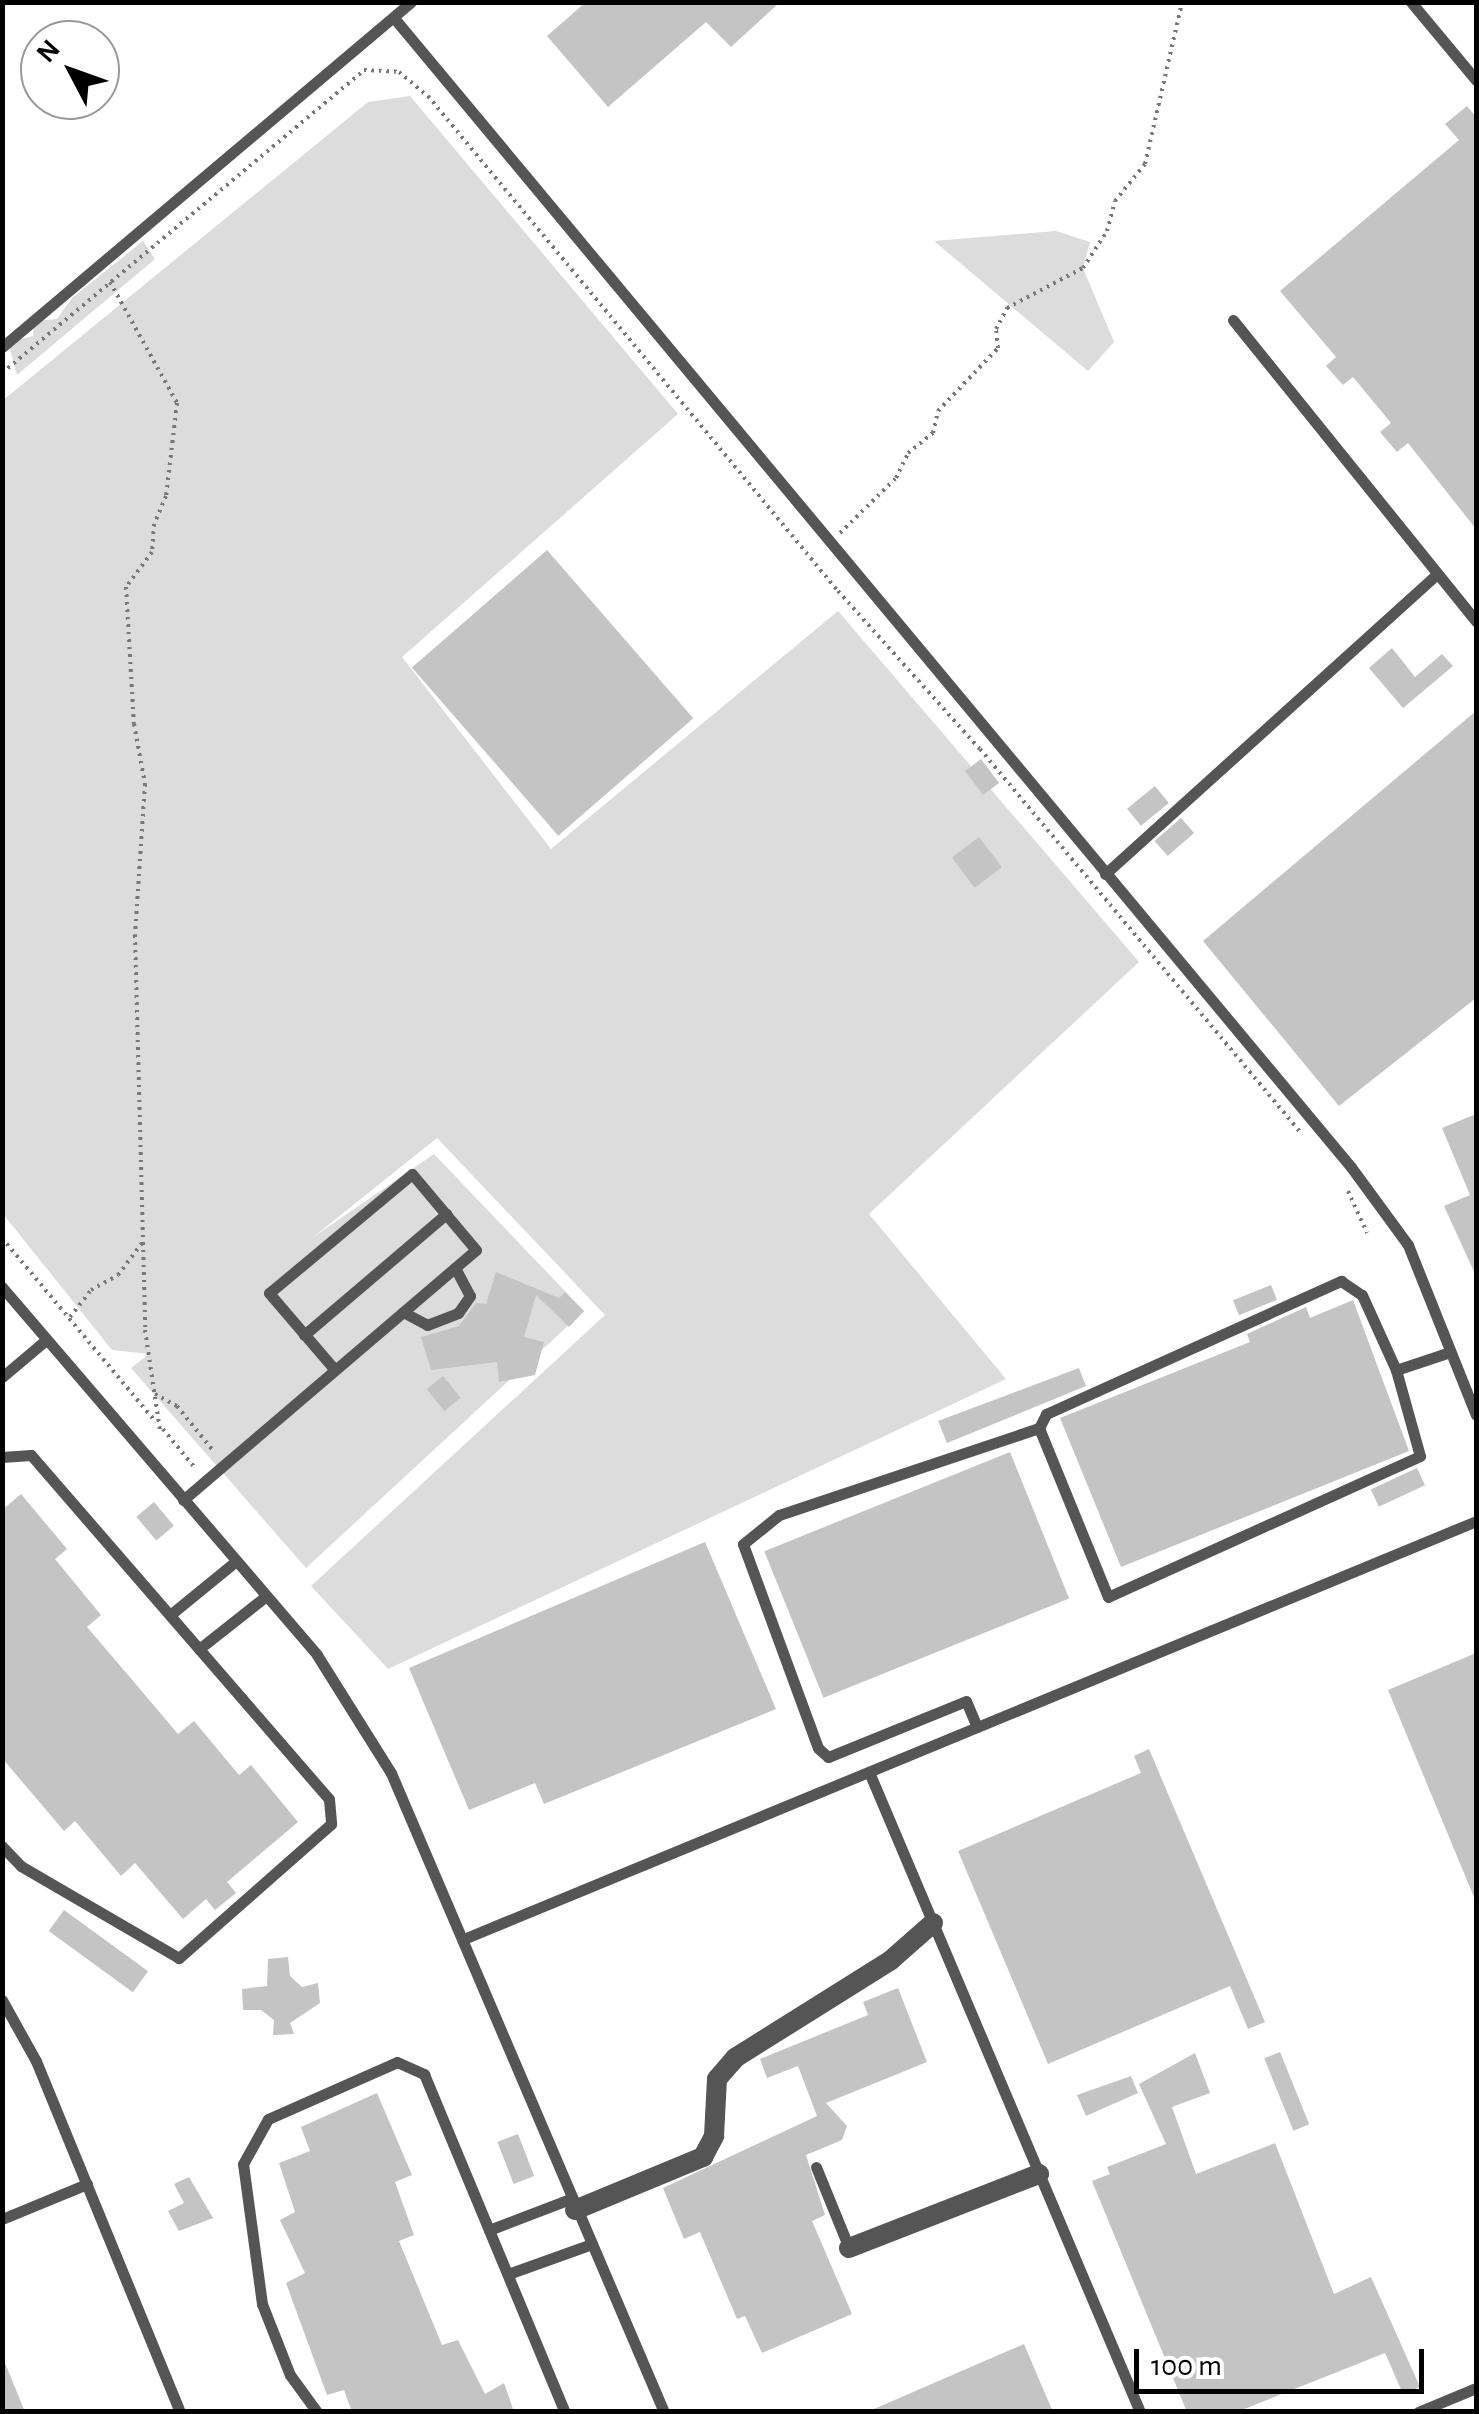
<!DOCTYPE html>
<html>
<head>
<meta charset="utf-8">
<style>
	body { margin:0 }
	#map { position:relative; width:1479px; height:2414px; overflow:hidden; background:#fff; font-family:"Alegreya Sans",sans-serif }
	div>[style] { position:absolute }
	[style*='--x'] { left:calc(var(--x)*1px); top:calc(var(--y)*1px); width:calc(var(--w)*1px); rotate:calc(var(--a)*1deg) }
	.green>* { inset:0; background:#dcdcdc }
	.building>* { inset:0; background:#c4c4c4; transform-origin:0 0 }
	.path>* { height:4px; margin-top:-2px; transform-origin:0; background:repeating-linear-gradient(90deg,#777 0 2.5px,transparent 0 7.5px) }
	.lane>* { height:11px; margin:-5.5px; padding:0 5.5px; transform-origin:5.5px; border-radius:5.5px; background:#555 }
	.street>* { height:20px; margin:-10px; padding:0 10px; transform-origin:10px; border-radius:10px; background:#555 }
	span { translate:-50% -50%; white-space:nowrap; text-align:center; line-height:1.15; -webkit-text-stroke:9px #fff; paint-order:stroke }
	.frame { position:absolute; inset:0; border:5px solid #000; pointer-events:none }
	.north { position:absolute; left:20px; top:20px; width:100px; height:100px; box-sizing:border-box; background:#fff; border:2px solid #999; border-radius:50%; rotate:311deg; font-size:28px; font-weight:700; line-height:40px; text-align:center; color:#000 }
	.north::after { content:''; display:block; margin:auto; width:35px; height:45px; background:#000; clip-path:polygon(50% 0,100% 100%,50% 72%,0 100%) }
	.scale { position:absolute; left:1134px; top:2349px; width:290px; height:45px; box-sizing:border-box; border:5px solid #000; border-top:0; padding-left:12px; font-size:30px; line-height:35px; white-space:nowrap; color:#000; -webkit-text-stroke:8px #fff; paint-order:stroke }
</style>
</head>
<body>
<div id="map">
	<div class="green">
		<i style="clip-path:polygon(410px 96px,678px 414px,402px 657px,551px 849px,838px 611px,1139px 962px,869px 1214px,1006px 1379px,388px 1669px,311px 1586px,605px 1315px,437px 1138px,312px 1238px,434px 1154px,584px 1311px,306px 1568px,131px 1368px,149px 1354px,112px 1350px,3px 1214px,2px 401px,368px 102px)"></i>
		<i style="clip-path:polygon(1056px 231px,1090px 242px,1083px 268px,1114px 342px,1088px 371px,934px 241px)"></i>
		<i style="clip-path:polygon(143px 241px,155px 259px,17px 375px,8px 342px,33px 336px,34px 321px,57px 319px,72px 298px)"></i>
	</div>
	<div class="building">
		<i style="clip-path:polygon(586px 2px,780px 2px,731px 47px,706px 22px,608px 107px,547px 36px)"></i>
		<i style="clip-path:polygon(1467px 106px,1476px 117px,1476px 529px,1408px 443px,1397px 452px,1380px 432px,1391px 423px,1353px 377px,1343px 385px,1326px 366px,1336px 357px,1280px 291px,1459px 140px,1445px 124px)"></i>
		<i style="left:547px;top:550px;width:223px;height:179px;rotate:49deg"></i>
		<i style="clip-path:polygon(1392px 648px,1415px 677px,1442px 654px,1453px 666px,1403px 708px,1369px 668px)"></i>
		<i style="clip-path:polygon(1476px 711px,1476px 998px,1339px 1106px,1203px 941px)"></i>
		<i style="left:981px;top:759px;width:30px;height:20px;rotate:53deg"></i>
		<i style="left:1155px;top:786px;width:22px;height:36px;rotate:51deg"></i>
		<i style="left:1181px;top:818px;width:20px;height:35px;rotate:49deg"></i>
		<i style="left:979px;top:837px;width:38px;height:34px;rotate:53deg"></i>
		<i style="clip-path:polygon(1476px 1114px,1476px 1276px,1444px 1206px,1470px 1195px,1442px 1128px)"></i>
		<i style="clip-path:polygon(496px 1272px,559px 1298px,565px 1292px,584px 1311px,569px 1327px,536px 1295px,524px 1337px,544px 1342px,535px 1375px,499px 1382px,497px 1362px,431px 1370px,421px 1337px,459px 1326px,476px 1303px,486px 1304px)"></i>
		<i style="left:1271px;top:1285px;width:16px;height:41px;rotate:68deg"></i>
		<i style="clip-path:polygon(1353px 1300px,1409px 1451px,1121px 1567px,1060px 1418px,1250px 1342px,1247px 1334px,1306px 1307px,1310px 1318px)"></i>
		<i style="clip-path:polygon(1079px 1368px,1086px 1386px,947px 1443px,938px 1421px)"></i>
		<i style="left:443px;top:1376px;width:28px;height:21px;rotate:51deg"></i>
		<i style="left:1010px;top:1452px;width:158px;height:265px;rotate:68deg"></i>
		<i style="left:1417px;top:1468px;width:19px;height:51px;rotate:65deg"></i>
		<i style="clip-path:polygon(21px 1494px,67px 1549px,55px 1559px,101px 1615px,87px 1627px,134px 1682px,178px 1734px,194px 1721px,239px 1775px,251px 1765px,298px 1822px,227px 1882px,236px 1893px,215px 1910px,206px 1899px,183px 1919px,135px 1863px,121px 1876px,75px 1821px,64px 1831px,2px 1758px,2px 1510px)"></i>
		<i style="left:154px;top:1502px;width:31px;height:23px;rotate:50deg"></i>
		<i style="clip-path:polygon(705px 1542px,776px 1709px,544px 1804px,535px 1783px,469px 1810px,409px 1668px)"></i>
		<i style="clip-path:polygon(1476px 1653px,1476px 1902px,1388px 1690px)"></i>
		<i style="clip-path:polygon(1149px 1749px,1265px 2022px,1248px 2029px,1230px 1986px,1048px 2064px,958px 1851px,1141px 1773px,1134px 1756px)"></i>
		<i style="left:64px;top:1910px;width:104px;height:26px;rotate:36deg"></i>
		<i style="clip-path:polygon(288px 1957px,290px 1976px,302px 1987px,318px 1983px,320px 2003px,290px 2023px,294px 2034px,273px 2035px,274px 2020px,261px 2010px,243px 2010px,242px 1989px,267px 1986px,268px 1959px)"></i>
		<i style="clip-path:polygon(898px 1988px,927px 2062px,826px 2103px,847px 2126px,842px 2140px,806px 2155px,825px 2215px,812px 2221px,852px 2314px,762px 2353px,745px 2316px,737px 2319px,700px 2232px,684px 2239px,663px 2188px,817px 2116px,798px 2066px,767px 2078px,760px 2059px,868px 2015px,863px 2002px)"></i>
		<i style="left:1280px;top:2052px;width:78px;height:17px;rotate:68deg"></i>
		<i style="clip-path:polygon(1195px 2053px,1210px 2093px,1172px 2107px,1196px 2174px,1275px 2143px,1334px 2294px,1371px 2277px,1420px 2387px,1403px 2394px,1385px 2353px,1237px 2412px,1187px 2412px,1092px 2181px,1110px 2174px,1107px 2167px,1166px 2144px,1139px 2084px)"></i>
		<i style="clip-path:polygon(1131px 2076px,1138px 2093px,1086px 2116px,1077px 2095px)"></i>
		<i style="clip-path:polygon(377px 2093px,412px 2175px,395px 2182px,414px 2235px,399px 2241px,442px 2345px,458px 2340px,485px 2394px,504px 2383px,514px 2412px,352px 2412px,344px 2390px,327px 2395px,286px 2283px,305px 2273px,280px 2220px,295px 2212px,279px 2163px,310px 2151px,301px 2127px)"></i>
		<i style="left:518px;top:2134px;width:45px;height:22px;rotate:69deg"></i>
		<i style="clip-path:polygon(189px 2177px,213px 2218px,179px 2231px,168px 2211px,184px 2203px,174px 2184px)"></i>
		<i style="clip-path:polygon(1024px 2344px,1053px 2412px,867px 2412px)"></i>
		<i style="clip-path:polygon(3px 2358px,25px 2412px,2px 2412px)"></i>
	</div>
	<div class="path">
		<i style="--x:110;--y:282;--w:138;--a:61"></i>
		<i style="--x:177;--y:403;--w:94;--a:96.7"></i>
		<i style="--x:166;--y:496;--w:30;--a:113"></i>
		<i style="--x:154;--y:524;--w:28;--a:94"></i>
		<i style="--x:152;--y:552;--w:44;--a:126.6"></i>
		<i style="--x:126;--y:587;--w:137;--a:86.7"></i>
		<i style="--x:134;--y:724;--w:61;--a:79.6"></i>
		<i style="--x:145;--y:784;--w:151;--a:93.8"></i>
		<i style="--x:135;--y:935;--w:395;--a:88.5"></i>
		<i style="--x:145;--y:1330;--w:101;--a:81.5"></i>
		<i style="--x:2;--y:373;--w:472;--a:-39.9"></i>
		<i style="--x:364;--y:70;--w:35;--a:3"></i>
		<i style="--x:399;--y:72;--w:38;--a:40"></i>
		<i style="--x:428;--y:96;--w:643;--a:50.37"></i>
		<i style="--x:838;--y:591;--w:212;--a:48.1"></i>
		<i style="--x:980;--y:749;--w:500;--a:50.11"></i>
		<i style="--x:840;--y:533;--w:78;--a:-44.5"></i>
		<i style="--x:896;--y:478;--w:28;--a:-64"></i>
		<i style="--x:908;--y:453;--w:32;--a:-39"></i>
		<i style="--x:933;--y:433;--w:23;--a:-77"></i>
		<i style="--x:938;--y:411;--w:87;--a:-46.4"></i>
		<i style="--x:998;--y:348;--w:19;--a:-96"></i>
		<i style="--x:996;--y:329;--w:24;--a:-62"></i>
		<i style="--x:1007;--y:308;--w:86;--a:-27.8"></i>
		<i style="--x:1083;--y:268;--w:44;--a:-57"></i>
		<i style="--x:1107;--y:231;--w:31;--a:-75"></i>
		<i style="--x:1115;--y:201;--w:48;--a:-51"></i>
		<i style="--x:1145;--y:164;--w:166;--a:-77.1"></i>
		<i style="--x:1348;--y:1191;--w:46;--a:65.7"></i>
		<i style="--x:2;--y:1238;--w:240;--a:50.1"></i>
		<i style="--x:70;--y:1317;--w:34;--a:-52"></i>
		<i style="--x:91;--y:1290;--w:31;--a:-29"></i>
		<i style="--x:118;--y:1275;--w:40;--a:-53"></i>
		<i style="--x:155;--y:1394;--w:25;--a:29"></i>
		<i style="--x:177;--y:1406;--w:60;--a:51"></i>
		<i style="--x:163;--y:1429;--w:50;--a:50.6"></i>
	</div>
	<div class="lane">
		<i style="--x:1411;--y:2;--w:102;--a:50.2"></i>
		<i style="--x:394;--y:18;--w:1495;--a:50.21"></i>
		<i style="--x:1351;--y:1167;--w:97;--a:53.8"></i>
		<i style="--x:1408;--y:1245;--w:183;--a:68.2"></i>
		<i style="--x:1233;--y:320;--w:387;--a:51.1"></i>
		<i style="--x:2;--y:347;--w:535;--a:-40.15"></i>
		<i style="--x:1105;--y:874;--w:446;--a:-42.1"></i>
		<i style="--x:1341;--y:1281;--w:25;--a:34"></i>
		<i style="--x:1362;--y:1295;--w:82;--a:65.6"></i>
		<i style="--x:1396;--y:1370;--w:89;--a:74.4"></i>
		<i style="--x:1420;--y:1456;--w:342;--a:155.7"></i>
		<i style="--x:1108;--y:1597;--w:183;--a:-112.2"></i>
		<i style="--x:1039;--y:1428;--w:16;--a:-63"></i>
		<i style="--x:1046;--y:1414;--w:324;--a:-24.3"></i>
		<i style="--x:2;--y:1287;--w:484;--a:49.4"></i>
		<i style="--x:317;--y:1655;--w:139;--a:57.9"></i>
		<i style="--x:391;--y:1773;--w:695;--a:66.87"></i>
		<i style="--x:403;--y:1312;--w:27;--a:28"></i>
		<i style="--x:427;--y:1325;--w:33;--a:-21"></i>
		<i style="--x:458;--y:1313;--w:21;--a:-55"></i>
		<i style="--x:470;--y:1296;--w:32;--a:-118"></i>
		<i style="--x:304;--y:1335;--w:187;--a:-40.4"></i>
		<i style="--x:1396;--y:1370;--w:57;--a:-18.4"></i>
		<i style="--x:2;--y:1377;--w:57;--a:-40.1"></i>
		<i style="--x:2;--y:1457;--w:29;--a:-4"></i>
		<i style="--x:31;--y:1455;--w:455;--a:49.1"></i>
		<i style="--x:329;--y:1799;--w:25;--a:85"></i>
		<i style="--x:331;--y:1824;--w:203;--a:138.6"></i>
		<i style="--x:179;--y:1958;--w:183;--a:-149.8"></i>
		<i style="--x:21;--y:1866;--w:28;--a:-134"></i>
		<i style="--x:183;--y:1500;--w:385;--a:-40.5"></i>
		<i style="--x:476;--y:1250;--w:99;--a:-130.1"></i>
		<i style="--x:412;--y:1174;--w:186;--a:140.2"></i>
		<i style="--x:269;--y:1293;--w:101;--a:49.4"></i>
		<i style="--x:170;--y:1615;--w:85;--a:-39.3"></i>
		<i style="--x:199;--y:1649;--w:85;--a:-38.3"></i>
		<i style="--x:977;--y:1727;--w:28;--a:-113"></i>
		<i style="--x:966;--y:1701;--w:149;--a:157.9"></i>
		<i style="--x:828;--y:1757;--w:13;--a:-138"></i>
		<i style="--x:818;--y:1748;--w:217;--a:-110.2"></i>
		<i style="--x:743;--y:1544;--w:46;--a:-38.9"></i>
		<i style="--x:779;--y:1515;--w:274;--a:-18.5"></i>
		<i style="--x:869;--y:1772;--w:695;--a:67.05"></i>
		<i style="--x:466;--y:1938;--w:1093;--a:-22.43"></i>
		<i style="--x:2;--y:2000;--w:70;--a:60.9"></i>
		<i style="--x:36;--y:2061;--w:379;--a:67.7"></i>
		<i style="--x:816;--y:2167;--w:87;--a:67.8"></i>
		<i style="--x:2;--y:2219;--w:92;--a:-22.4"></i>
		<i style="--x:489;--y:2230;--w:87;--a:-20.9"></i>
		<i style="--x:508;--y:2274;--w:86;--a:-19.7"></i>
		<i style="--x:317;--y:2412;--w:46;--a:-126.1"></i>
		<i style="--x:290;--y:2375;--w:76;--a:-111.5"></i>
		<i style="--x:262;--y:2304;--w:141;--a:-97.7"></i>
		<i style="--x:243;--y:2164;--w:51;--a:-60.9"></i>
		<i style="--x:268;--y:2119;--w:141;--a:-23.8"></i>
		<i style="--x:397;--y:2062;--w:30;--a:24"></i>
		<i style="--x:424;--y:2074;--w:366;--a:67.4"></i>
		<i style="--x:1418;--y:2412;--w:63;--a:-22.5"></i>
	</div>
	<div class="street">
		<i style="--x:575;--y:2210;--w:139;--a:-22.5"></i>
		<i style="--x:703;--y:2157;--w:24;--a:-62"></i>
		<i style="--x:714;--y:2136;--w:57;--a:-87"></i>
		<i style="--x:717;--y:2079;--w:28;--a:-49"></i>
		<i style="--x:735;--y:2058;--w:184;--a:-32.1"></i>
		<i style="--x:891;--y:1960;--w:56;--a:-41.4"></i>
		<i style="--x:849;--y:2248;--w:204;--a:-21.3"></i>
	</div>
	<div class="frame"></div>
	<div class="north">N</div>
	<div class="scale">100 m</div>
</div>
</body>
</html>
